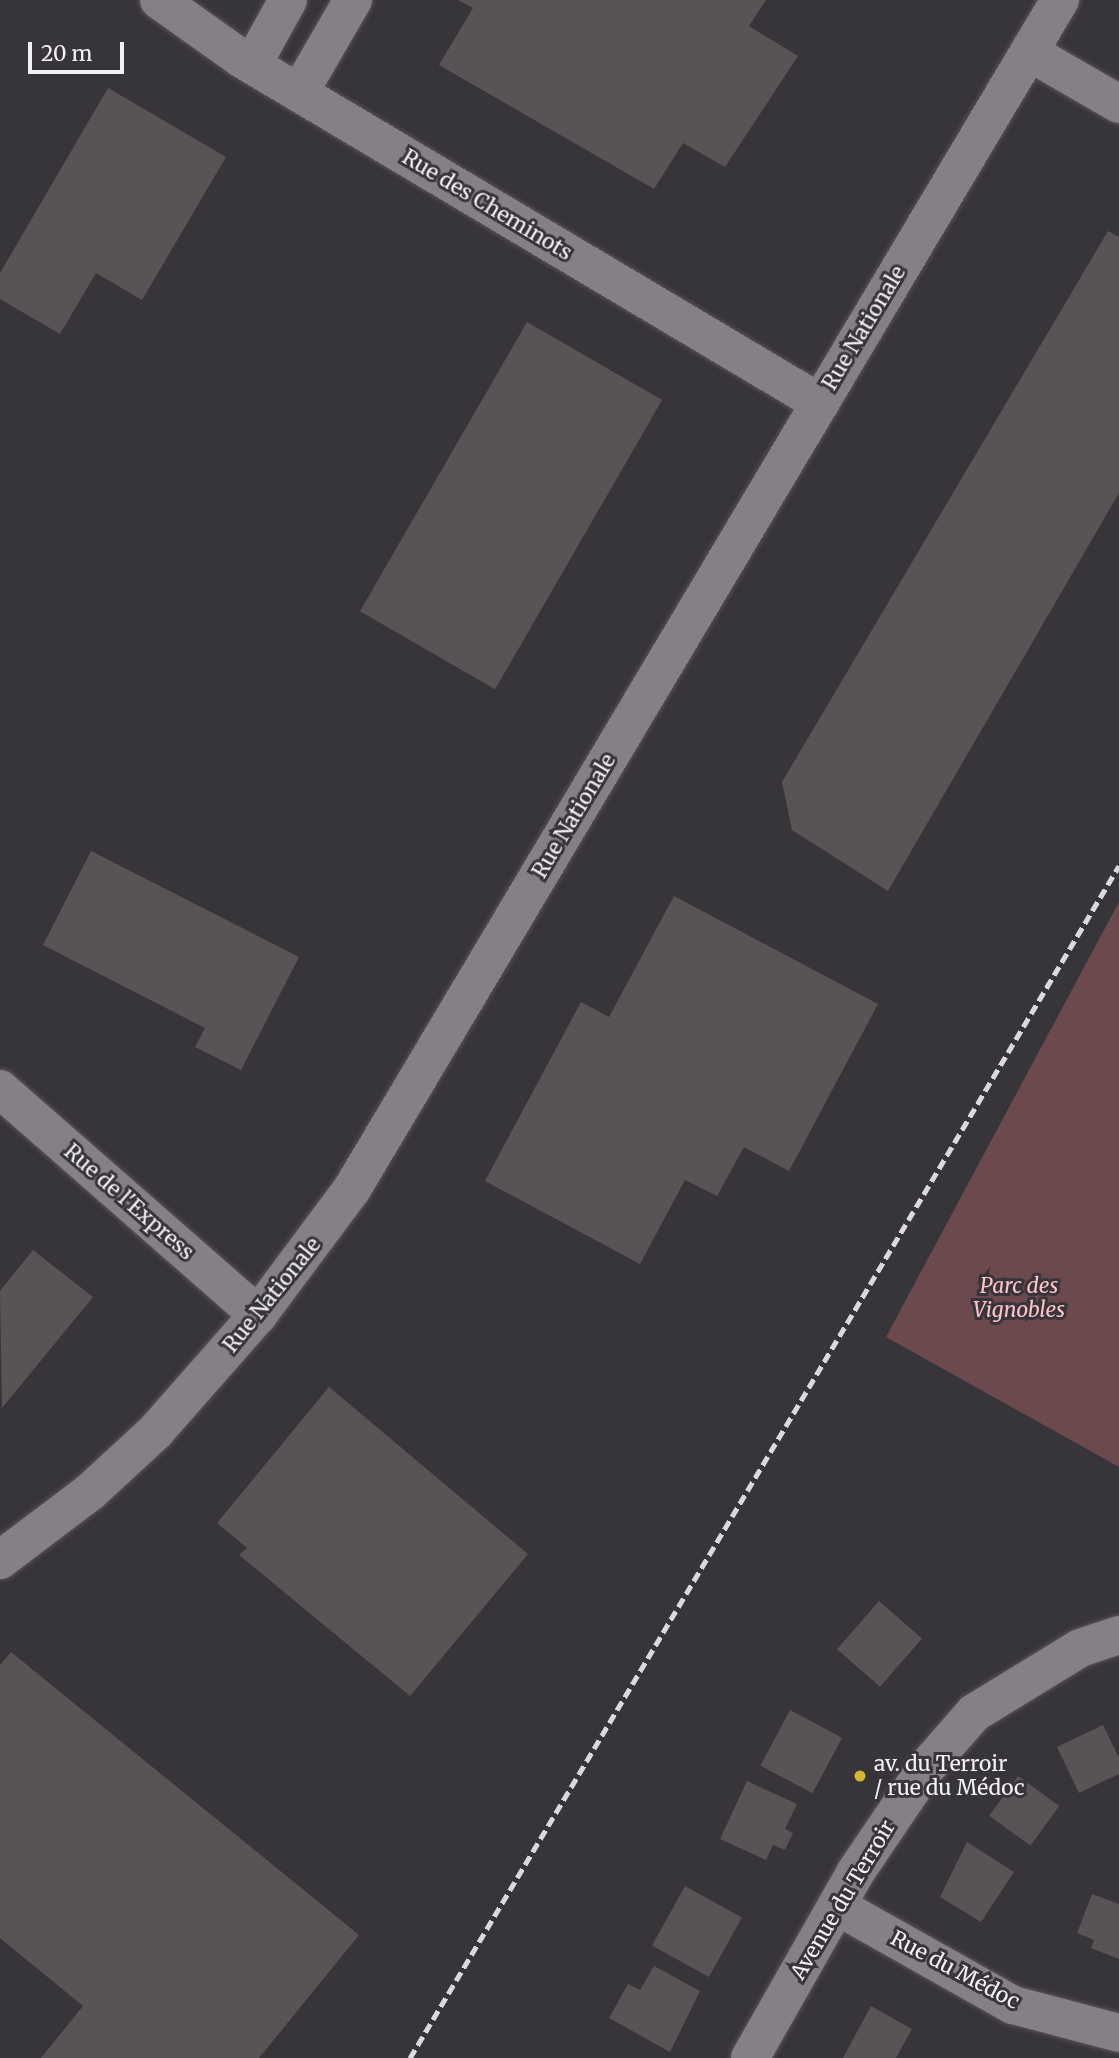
<!DOCTYPE html>
<html>
<head>
<meta charset="utf-8">
<style>
	body { margin:0 }
	#map { position:relative; width:1119px; height:2058px; overflow:hidden; background:#38353a; font-family:Merriweather,serif }
	div>[style] { position:absolute }
	[style*='--x'] { left:calc(var(--x)*1px); top:calc(var(--y)*1px); width:calc(var(--w)*1px); rotate:calc(var(--a)*1deg) }
	.green>* { inset:0; background:#6b494d }
	.building>* { inset:0; background:#595356; transform-origin:0 0 }
	.roads { filter:drop-shadow(0 0 2px #575358) drop-shadow(0 0 2px #575358) }
	.minor>* { height:38px; margin:-19px; padding:0 19px; transform-origin:19px; border-radius:19px; background:#858086 }
	.rail>* { height:5px; margin-top:-2.5px; transform-origin:0; background:repeating-linear-gradient(90deg,#dcd9dc 0 10px,transparent 0 15px) }
	.dots>* { width:19px; height:19px; translate:-50% -50%; box-sizing:border-box; border:4px solid #38353a; border-radius:50% }
	span { translate:-50% -50%; white-space:nowrap; text-align:center; line-height:1.15; -webkit-text-stroke:6px #38353a; paint-order:stroke }
	.street-label { font-size:21px; color:#f4f1f4 }
	.park-label { font-size:21px; color:#fec2c8; font-style:italic }
	.poi-label { font-size:21px; color:#f4f1f4 }
	.left { translate:0 -50%; text-align:left }
	.scale { position:absolute; left:28px; top:42px; width:96px; height:32px; box-sizing:border-box; border:4px solid #f4f1f4; border-top:0; padding-left:9px; font-size:21px; line-height:24px; white-space:nowrap; color:#f4f1f4; -webkit-text-stroke:5px #38353a; paint-order:stroke }
</style>
</head>
<body>
<div id="map">
	<div class="green">
		<i style="clip-path:polygon(1119px 902px,1119px 1467px,886px 1337px)"></i>
	</div>
	<div class="building">
		<i style="clip-path:polygon(458px 0,766px 0,749px 26px,798px 56px,725px 167px,683px 143px,654px 189px,439px 65px,473px 8px)"></i>
		<i style="clip-path:polygon(108px 88px,226px 157px,142px 300px,96px 273px,60px 334px,0 299px,0 273px)"></i>
		<i style="clip-path:polygon(1108px 231px,1119px 237px,1119px 493px,888px 891px,792px 830px,782px 782px)"></i>
		<i style="left:527px;top:322px;width:156px;height:334px;rotate:30deg"></i>
		<i style="clip-path:polygon(91px 851px,299px 957px,241px 1070px,195px 1047px,205px 1028px,43px 945px)"></i>
		<i style="clip-path:polygon(674px 896px,878px 1004px,789px 1171px,744px 1147px,717px 1196px,685px 1180px,640px 1264px,485px 1181px,581px 1002px,609px 1017px)"></i>
		<i style="clip-path:polygon(33px 1250px,93px 1297px,2px 1408px,0 1291px)"></i>
		<i style="clip-path:polygon(329px 1387px,528px 1554px,410px 1696px,239px 1555px,247px 1548px,217px 1523px)"></i>
		<i style="left:879px;top:1601px;width:57px;height:64px;rotate:41deg"></i>
		<i style="clip-path:polygon(11px 1652px,359px 1935px,259px 2058px,41px 2058px,83px 2006px,0 1938px,0 1665px)"></i>
		<i style="left:790px;top:1710px;width:59px;height:63px;rotate:28deg"></i>
		<i style="clip-path:polygon(1103px 1725px,1119px 1758px,1119px 1774px,1079px 1793px,1057px 1747px)"></i>
		<i style="left:1018px;top:1776px;width:51px;height:49px;rotate:36deg"></i>
		<i style="clip-path:polygon(747px 1781px,797px 1804px,785px 1829px,793px 1833px,785px 1850px,773px 1845px,766px 1860px,720px 1839px)"></i>
		<i style="clip-path:polygon(967px 1842px,1014px 1872px,981px 1922px,940px 1897px)"></i>
		<i style="left:685px;top:1886px;width:65px;height:68px;rotate:29deg"></i>
		<i style="clip-path:polygon(1092px 1894px,1119px 1904px,1119px 1959px,1091px 1948px,1094px 1940px,1077px 1933px)"></i>
		<i style="clip-path:polygon(654px 1966px,700px 1991px,670px 2052px,609px 2018px,628px 1984px,640px 1990px)"></i>
		<i style="clip-path:polygon(871px 2006px,912px 2029px,896px 2058px,843px 2058px)"></i>
	</div>
	<div class="roads">
		<div class="minor">
			<i style="--x:159;--y:0;--w:102;--a:35.4"></i>
			<i style="--x:242;--y:59;--w:673;--a:30.76"></i>
			<i style="--x:1029;--y:52;--w:104;--a:30"></i>
			<i style="--x:252;--y:65;--w:74;--a:-61"></i>
			<i style="--x:299;--y:93;--w:108;--a:-59.9"></i>
			<i style="--x:0;--y:1089;--w:343;--a:41.2"></i>
			<i style="--x:0;--y:1560;--w:113;--a:-37.1"></i>
			<i style="--x:90;--y:1492;--w:90;--a:-42.7"></i>
			<i style="--x:156;--y:1431;--w:154;--a:-48.7"></i>
			<i style="--x:258;--y:1315;--w:157;--a:-53.3"></i>
			<i style="--x:352;--y:1189;--w:1384;--a:-59.23"></i>
			<i style="--x:837;--y:1906;--w:202;--a:29.4"></i>
			<i style="--x:1013;--y:2005;--w:110;--a:14.8"></i>
			<i style="--x:750;--y:2058;--w:213;--a:-60.4"></i>
			<i style="--x:855;--y:1873;--w:127;--a:-55.9"></i>
			<i style="--x:926;--y:1768;--w:73;--a:-48.9"></i>
			<i style="--x:974;--y:1713;--w:124;--a:-31.5"></i>
			<i style="--x:1080;--y:1648;--w:41;--a:-18.4"></i>
		</div>
	</div>
	<div class="rail">
		<i style="--x:410;--y:2058;--w:1387;--a:-59.26"></i>
	</div>
	<div class="dots">
		<i style="left:860px;top:1776px;background:#d8b434"></i>
	</div>
	<div class="street-label">
		<span style="left:487px;top:205px;rotate:31deg">Rue des Cheminots</span>
		<span style="left:864px;top:328px;rotate:-59deg">Rue Nationale</span>
		<span style="left:574px;top:816px;rotate:-59deg">Rue Nationale</span>
		<span style="left:129px;top:1202px;rotate:41deg">Rue de l'Express</span>
		<span style="left:272px;top:1295px;rotate:-51deg">Rue Nationale</span>
		<span style="left:843px;top:1900px;rotate:-59deg">Avenue du Terroir</span>
		<span style="left:955px;top:1970px;rotate:28deg">Rue du Médoc</span>
	</div>
	<div class="park-label">
		<span style="left:1019px;top:1298px">Parc des<br>Vignobles</span>
	</div>
	<div class="poi-label">
		<span class="left" style="left:874px;top:1776px">av. du Terroir<br>/ rue du Médoc</span>
	</div>
	<div class="scale">20 m</div>
</div>
</body>
</html>
